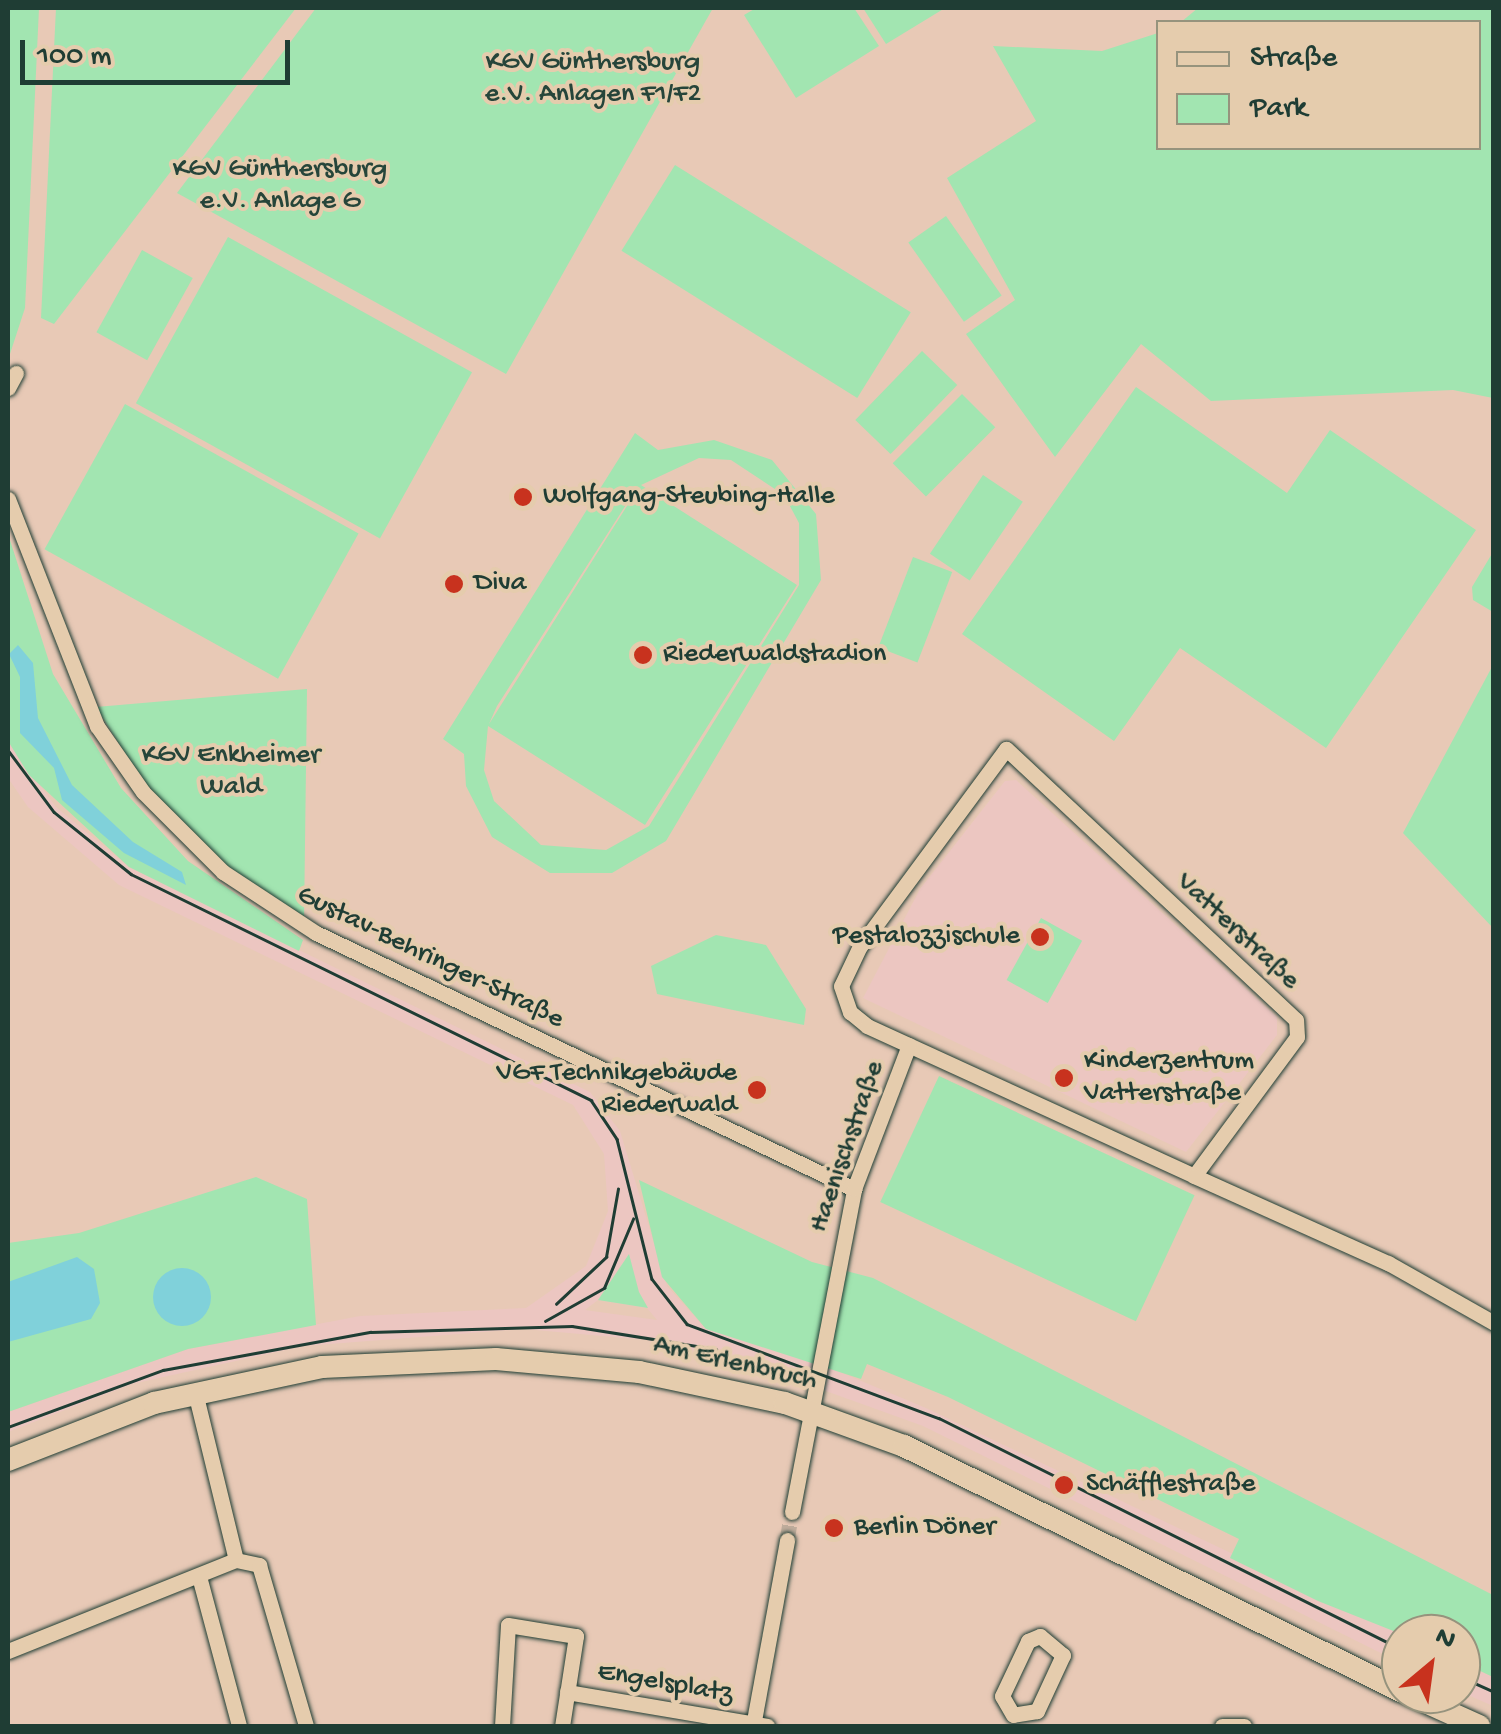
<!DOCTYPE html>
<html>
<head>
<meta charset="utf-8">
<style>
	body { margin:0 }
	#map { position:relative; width:1501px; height:1734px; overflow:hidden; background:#e8c9b6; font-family:"Gochi Hand",sans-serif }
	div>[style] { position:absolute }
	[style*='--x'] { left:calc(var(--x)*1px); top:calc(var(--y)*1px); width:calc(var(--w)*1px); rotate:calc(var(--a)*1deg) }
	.built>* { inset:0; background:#ecc6c1 }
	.green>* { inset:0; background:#a2e5b1; transform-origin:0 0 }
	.water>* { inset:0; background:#80d1da }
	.round { border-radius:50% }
	.street-tunnel>* { height:15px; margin-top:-7.5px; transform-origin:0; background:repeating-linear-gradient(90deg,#c0ad9c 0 15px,transparent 0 23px) }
	.roads { filter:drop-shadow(0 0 2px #1f3d34) drop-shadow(0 0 2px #1f3d34) }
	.street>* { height:15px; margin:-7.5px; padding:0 7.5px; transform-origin:7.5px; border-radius:7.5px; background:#e5ccad }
	.secondary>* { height:22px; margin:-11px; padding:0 11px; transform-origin:11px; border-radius:11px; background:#e5ccad }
	.tram>* { height:2.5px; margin:-1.25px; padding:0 1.25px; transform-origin:1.25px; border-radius:1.25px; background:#1f3d34 }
	.dots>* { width:28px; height:28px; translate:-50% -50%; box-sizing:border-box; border:5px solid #e5ccad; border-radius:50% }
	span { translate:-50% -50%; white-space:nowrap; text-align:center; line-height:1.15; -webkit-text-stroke:8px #e5ccad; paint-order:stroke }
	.park-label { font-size:28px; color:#26453a }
	.poi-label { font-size:28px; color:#1f3d34 }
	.left { translate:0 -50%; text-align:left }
	.right { translate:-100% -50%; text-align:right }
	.street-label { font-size:28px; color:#1f3d34 }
	.frame { position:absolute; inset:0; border:10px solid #1f3d34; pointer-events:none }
	.legend { position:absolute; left:1156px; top:20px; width:325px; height:130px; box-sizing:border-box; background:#e5ccad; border:2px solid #96937d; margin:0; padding:12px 18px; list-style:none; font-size:30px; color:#1f3d34 }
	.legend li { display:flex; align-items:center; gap:20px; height:50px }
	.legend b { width:50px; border:2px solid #96937d }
	.north { position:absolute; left:1381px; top:1614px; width:100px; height:100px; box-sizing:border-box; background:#e5ccad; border:2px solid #96937d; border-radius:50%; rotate:29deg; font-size:28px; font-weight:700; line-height:40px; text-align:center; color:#1f3d34 }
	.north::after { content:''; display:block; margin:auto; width:35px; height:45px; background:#c8321e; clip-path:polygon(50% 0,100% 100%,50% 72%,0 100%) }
	.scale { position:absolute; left:20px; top:40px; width:270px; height:45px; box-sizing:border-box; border:5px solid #1f3d34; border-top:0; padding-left:12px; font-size:30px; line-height:35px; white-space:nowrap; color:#1f3d34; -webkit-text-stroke:8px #e5ccad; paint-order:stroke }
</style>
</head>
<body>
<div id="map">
	<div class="built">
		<i style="clip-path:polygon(evenodd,8px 741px,56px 807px,129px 867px,590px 1092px,620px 1131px,667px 1286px,706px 1329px,787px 1350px,926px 1408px,1401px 1634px,1401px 1663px,923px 1426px,745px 1362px,647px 1340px,524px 1329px,304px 1346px,132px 1384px,8px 1432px,8px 1412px,188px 1349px,360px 1316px,526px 1308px,586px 1266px,608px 1211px,604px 1154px,573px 1105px,119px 885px,28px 807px,8px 778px,8px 741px,598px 1300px,647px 1308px,657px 1320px,585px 1310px,598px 1300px)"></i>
		<i style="clip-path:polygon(1016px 780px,1277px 1017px,1277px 1035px,1186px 1152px,863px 998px,920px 889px,1005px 781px)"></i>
		<i style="clip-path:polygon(1461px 1662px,1493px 1677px,1493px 1706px,1461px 1692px)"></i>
	</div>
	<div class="green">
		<i style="clip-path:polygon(8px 8px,39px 8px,25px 308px,8px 360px)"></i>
		<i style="clip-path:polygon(56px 8px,296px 8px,54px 324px,41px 318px)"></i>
		<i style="clip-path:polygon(316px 8px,713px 8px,506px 374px,177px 193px)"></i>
		<i style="clip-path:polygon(756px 8px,854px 8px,879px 46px,796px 98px,744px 15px)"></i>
		<i style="clip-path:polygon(863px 8px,945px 8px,886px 44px)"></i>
		<i style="clip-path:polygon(1198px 8px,1493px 8px,1493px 398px,1453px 390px,1211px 401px,1141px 344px,1055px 457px,966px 334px,1015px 300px,947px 178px,1036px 121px,993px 46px,1102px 51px,1158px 33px,1158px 148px,1478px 148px,1478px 22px,1181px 22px)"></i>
		<i style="left:675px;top:165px;width:278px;height:101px;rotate:32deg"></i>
		<i style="left:946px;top:216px;width:97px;height:46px;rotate:55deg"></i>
		<i style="left:228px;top:237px;width:279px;height:190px;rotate:29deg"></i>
		<i style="left:142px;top:250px;width:58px;height:94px;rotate:29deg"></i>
		<i style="left:922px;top:351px;width:49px;height:96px;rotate:44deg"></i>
		<i style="clip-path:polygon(1136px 387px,1287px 493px,1330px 430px,1476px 530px,1326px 748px,1180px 648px,1114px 741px,962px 634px)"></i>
		<i style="left:962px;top:394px;width:47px;height:98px;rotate:45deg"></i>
		<i style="left:125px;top:404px;width:267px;height:166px;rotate:29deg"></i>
		<i style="clip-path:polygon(evenodd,635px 433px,658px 450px,714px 440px,772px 460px,816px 514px,821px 580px,666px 841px,612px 873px,550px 873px,492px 837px,466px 786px,464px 754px,443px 739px,635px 433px,699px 458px,731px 460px,784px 495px,799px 523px,799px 585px,649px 826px,606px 850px,541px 845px,494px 801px,484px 770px,488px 726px,645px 825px,797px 585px,641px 485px,699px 458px,635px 433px,631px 497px,632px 498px,489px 724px,497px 706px,631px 497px)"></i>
		<i style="left:983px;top:475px;width:48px;height:95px;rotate:34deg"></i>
		<i style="clip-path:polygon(8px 534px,53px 674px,121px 788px,188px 861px,303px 940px,299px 951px,129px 867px,29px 775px,8px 741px)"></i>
		<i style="clip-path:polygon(1493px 552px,1493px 612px,1473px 600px,1472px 587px)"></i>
		<i style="left:913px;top:557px;width:42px;height:97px;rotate:21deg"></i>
		<i style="clip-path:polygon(1493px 665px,1493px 928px,1403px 833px)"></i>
		<i style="clip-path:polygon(307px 689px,304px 921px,200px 847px,153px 798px,96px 707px)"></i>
		<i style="left:1041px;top:918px;width:47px;height:71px;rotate:29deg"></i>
		<i style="clip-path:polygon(716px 935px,766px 945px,806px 1009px,804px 1025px,657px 994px,651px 966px)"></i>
		<i style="left:939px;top:1076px;width:282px;height:139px;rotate:25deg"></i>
		<i style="clip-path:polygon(256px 1177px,307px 1199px,316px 1325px,188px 1349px,8px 1412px,8px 1243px,79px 1233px)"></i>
		<i style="clip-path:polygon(639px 1180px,812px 1262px,873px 1278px,1493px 1595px,1493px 1677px,1461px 1662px,1461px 1634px,1401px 1634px,1318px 1601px,1230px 1558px,1239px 1539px,948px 1397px,867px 1364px,861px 1379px,706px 1329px,662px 1277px)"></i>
		<i style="clip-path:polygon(629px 1254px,639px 1292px,648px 1308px,598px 1300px)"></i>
	</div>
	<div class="water">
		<i style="clip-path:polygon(18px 645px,33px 663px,38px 718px,72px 785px,133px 842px,182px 872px,186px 885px,124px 853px,62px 800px,54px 768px,20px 733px,20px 677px,9px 654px)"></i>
		<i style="clip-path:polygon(77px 1257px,94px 1269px,100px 1303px,91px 1319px,8px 1342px,8px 1282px)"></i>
		<i class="round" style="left:153px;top:1268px;width:58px;height:58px"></i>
	</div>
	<div class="street-tunnel">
		<i style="--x:787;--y:1540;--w:28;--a:-80"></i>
	</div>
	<div class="roads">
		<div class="street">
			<i style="--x:8;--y:388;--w:17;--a:-62"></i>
			<i style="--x:8;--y:499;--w:244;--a:68.6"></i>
			<i style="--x:97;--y:726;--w:80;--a:55.1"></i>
			<i style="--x:143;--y:792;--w:113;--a:45"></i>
			<i style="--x:223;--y:872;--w:111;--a:33.3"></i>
			<i style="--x:316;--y:933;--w:596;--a:25.45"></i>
			<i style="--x:1194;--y:1176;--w:173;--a:-53.5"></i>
			<i style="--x:1297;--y:1037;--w:17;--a:-93"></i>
			<i style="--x:1296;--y:1020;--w:397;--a:-136.9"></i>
			<i style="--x:1006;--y:749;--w:245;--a:126.5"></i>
			<i style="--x:860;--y:946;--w:44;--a:115.4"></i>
			<i style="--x:841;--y:986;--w:28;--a:71"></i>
			<i style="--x:850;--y:1012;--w:22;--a:39"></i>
			<i style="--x:867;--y:1026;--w:360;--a:24.6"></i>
			<i style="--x:1194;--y:1176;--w:213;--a:24.2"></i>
			<i style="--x:1388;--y:1263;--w:122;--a:29.5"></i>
			<i style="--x:195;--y:1392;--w:173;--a:76.3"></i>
			<i style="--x:792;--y:1512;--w:329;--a:-79.1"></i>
			<i style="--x:854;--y:1189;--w:154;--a:-69.1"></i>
			<i style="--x:236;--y:1560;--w:24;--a:12"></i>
			<i style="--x:259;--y:1565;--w:168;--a:73.7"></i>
			<i style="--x:200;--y:1580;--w:151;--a:75"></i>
			<i style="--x:1040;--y:1636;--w:30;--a:40"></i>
			<i style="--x:1063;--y:1655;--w:62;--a:114.9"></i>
			<i style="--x:1037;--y:1711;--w:24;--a:171"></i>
			<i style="--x:1013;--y:1715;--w:22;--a:-120"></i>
			<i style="--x:1002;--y:1696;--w:61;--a:-64.7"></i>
			<i style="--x:1028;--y:1641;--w:13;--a:-23"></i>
			<i style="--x:8;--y:1651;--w:245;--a:-21.8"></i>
			<i style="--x:567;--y:1692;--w:203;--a:9.6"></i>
			<i style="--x:502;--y:1726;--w:101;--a:-86.6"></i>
			<i style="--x:508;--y:1625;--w:69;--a:9.2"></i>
			<i style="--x:576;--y:1636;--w:91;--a:98.8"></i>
			<i style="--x:753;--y:1726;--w:189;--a:-79.6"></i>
			<i style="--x:1222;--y:1726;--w:22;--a:0"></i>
		</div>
		<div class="secondary">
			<i style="--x:8;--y:1460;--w:157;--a:-21.3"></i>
			<i style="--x:154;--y:1403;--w:172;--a:-12.1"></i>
			<i style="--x:322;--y:1367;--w:174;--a:-2.6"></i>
			<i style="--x:496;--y:1359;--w:144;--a:5.2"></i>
			<i style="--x:639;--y:1372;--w:149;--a:12"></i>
			<i style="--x:785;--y:1403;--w:127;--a:19.9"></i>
			<i style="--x:904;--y:1446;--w:554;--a:26.24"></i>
			<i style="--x:1408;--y:1694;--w:78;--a:24.3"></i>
		</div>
	</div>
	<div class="tram">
		<i style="--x:8;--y:750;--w:77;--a:53.4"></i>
		<i style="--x:54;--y:812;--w:99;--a:38.8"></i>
		<i style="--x:131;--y:874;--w:513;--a:26.17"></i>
		<i style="--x:591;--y:1100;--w:47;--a:56.3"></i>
		<i style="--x:617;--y:1139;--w:144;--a:76"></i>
		<i style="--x:652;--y:1279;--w:57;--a:52.1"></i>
		<i style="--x:687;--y:1324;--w:269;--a:20.5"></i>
		<i style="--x:939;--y:1418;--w:517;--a:26.57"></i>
		<i style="--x:556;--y:1304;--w:69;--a:-43.2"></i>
		<i style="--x:606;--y:1257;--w:69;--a:-80"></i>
		<i style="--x:545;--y:1321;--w:68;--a:-29.2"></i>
		<i style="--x:604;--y:1288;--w:75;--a:-67.2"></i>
		<i style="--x:8;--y:1427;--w:165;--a:-20.2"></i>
		<i style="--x:163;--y:1370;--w:211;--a:-10.4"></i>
		<i style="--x:371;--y:1332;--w:201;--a:-1.7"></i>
		<i style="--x:572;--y:1326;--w:146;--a:9.1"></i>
		<i style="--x:1461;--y:1677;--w:36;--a:24"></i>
	</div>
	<div class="dots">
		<i style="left:523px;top:497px;background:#c8321e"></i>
		<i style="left:454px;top:584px;background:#c8321e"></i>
		<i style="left:643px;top:655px;background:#c8321e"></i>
		<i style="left:1040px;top:937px;background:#c8321e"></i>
		<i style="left:1064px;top:1078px;background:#c8321e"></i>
		<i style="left:757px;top:1090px;background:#c8321e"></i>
		<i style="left:1064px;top:1485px;background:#c8321e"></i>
		<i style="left:834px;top:1528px;background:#c8321e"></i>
	</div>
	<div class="park-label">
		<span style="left:593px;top:79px">KGV Günthersburg<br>e.V. Anlagen F1/F2</span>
		<span style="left:280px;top:186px">KGV Günthersburg<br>e.V. Anlage G</span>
		<span style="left:231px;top:772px">KGV Enkheimer<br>Wald</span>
	</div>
	<div class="poi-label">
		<span class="left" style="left:543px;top:497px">Wolfgang-Steubing-Halle</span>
		<span class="left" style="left:474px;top:584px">Diva</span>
		<span class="left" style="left:663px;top:655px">Riederwaldstadion</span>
		<span class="right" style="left:1020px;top:937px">Pestalozzischule</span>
		<span class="left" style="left:1084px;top:1078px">Kinderzentrum<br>Vatterstraße</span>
		<span class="right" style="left:737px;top:1090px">VGF Technikgebäude<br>Riederwald</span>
		<span class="left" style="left:1086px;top:1485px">Schäfflestraße</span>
		<span class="left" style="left:854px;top:1528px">Berlin Döner</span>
	</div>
	<div class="street-label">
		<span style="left:1237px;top:932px;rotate:43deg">Vatterstraße</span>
		<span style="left:430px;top:958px;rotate:26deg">Gustav-Behringer-Straße</span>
		<span style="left:848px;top:1147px;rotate:-71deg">Haenischstraße</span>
		<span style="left:735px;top:1364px;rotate:13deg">Am Erlenbruch</span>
		<span style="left:665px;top:1684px;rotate:10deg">Engelsplatz</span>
	</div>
	<div class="frame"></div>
	<ul class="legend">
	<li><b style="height:12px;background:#e5ccad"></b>Straße</li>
	<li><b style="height:28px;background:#a2e5b1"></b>Park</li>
	</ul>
	<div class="north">N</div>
	<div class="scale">100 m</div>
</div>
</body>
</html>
